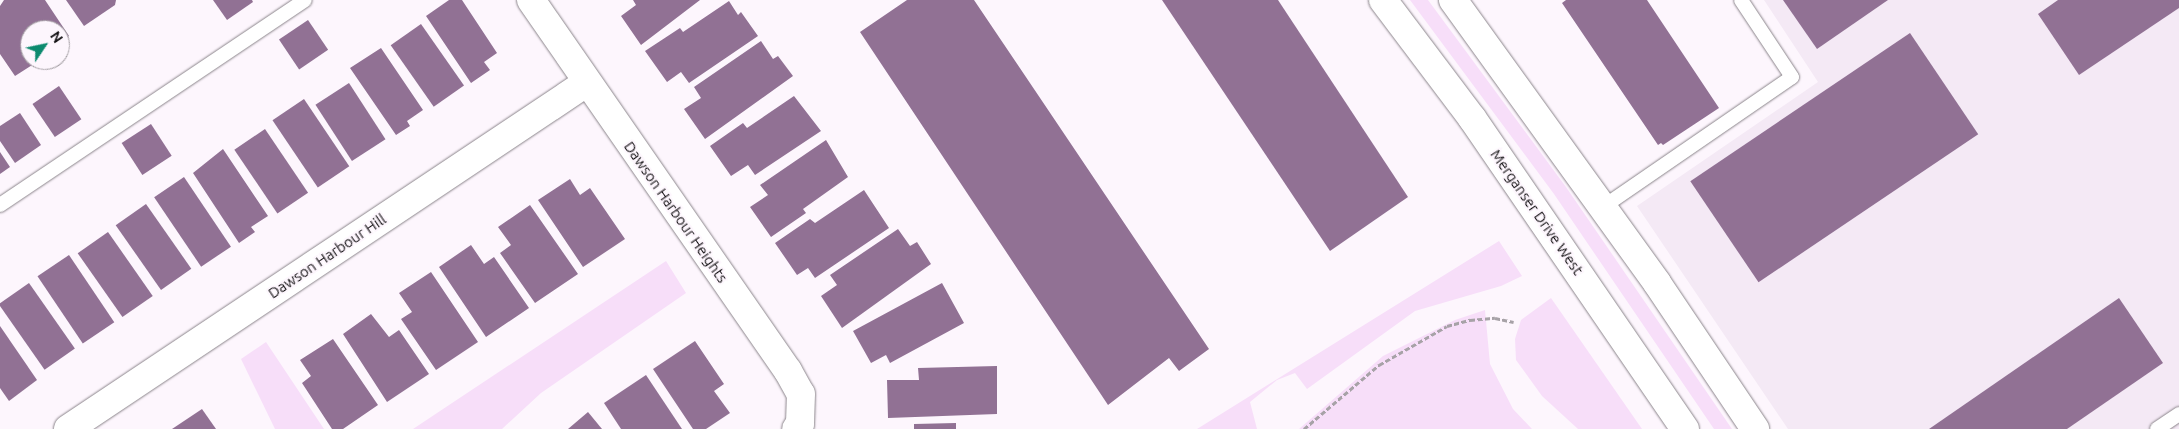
<!DOCTYPE html>
<html>
<head>
<meta charset="utf-8">
<style>
	body { margin:0 }
	#map { position:relative; width:2179px; height:429px; overflow:hidden; background:#fdf6fd; font-family:Ubuntu,sans-serif }
	div>[style] { position:absolute }
	[style*='--x'] { left:calc(var(--x)*1px); top:calc(var(--y)*1px); width:calc(var(--w)*1px); rotate:calc(var(--a)*1deg) }
	.built>* { inset:0; background:#f4e9f5 }
	.green>* { inset:0; background:#f7def9 }
	.building>* { inset:0; background:#917194; transform-origin:0 0 }
	.path>* { height:3px; margin-top:-1.5px; transform-origin:0; background:repeating-linear-gradient(90deg,#a7a2a7 0 5px,transparent 0 7.5px) }
	.roads { filter:drop-shadow(0 0 1px #8b858b) drop-shadow(0 0 1px #8b858b) }
	.service>* { height:14px; margin:-7px; padding:0 7px; transform-origin:7px; border-radius:7px; background:#fff }
	.minor>* { height:28px; margin:-14px; padding:0 14px; transform-origin:14px; border-radius:14px; background:#fff }
	.tertiary>* { height:28px; margin:-14px; padding:0 14px; transform-origin:14px; border-radius:14px; background:#fff }
	span { translate:-50% -50%; white-space:nowrap; text-align:center; line-height:1.15; -webkit-text-stroke:4px #fdf6fd; paint-order:stroke }
	.street-label { font-size:15px; color:#141214 }
	.north { position:absolute; left:20px; top:20px; width:50px; height:50px; box-sizing:border-box; background:#fdf6fd; border:1px solid #a09ba0; border-radius:50%; rotate:56deg; font-size:14px; font-weight:700; line-height:20px; text-align:center; color:#141214 }
	.north::after { content:''; display:block; margin:auto; width:18px; height:22px; background:#0c8a6e; clip-path:polygon(50% 0,100% 100%,50% 72%,0 100%) }
</style>
</head>
<body>
<div id="map">
	<div class="built">
		<i style="clip-path:polygon(1764px 0,2179px 0,2179px 429px,1788px 429px,1637px 206px,1818px 82px)"></i>
	</div>
	<div class="green">
		<i style="clip-path:polygon(1410px 0,1428px 0,1566px 187px,1732px 429px,1714px 429px,1554px 194px)"></i>
		<i style="clip-path:polygon(1499px 241px,1522px 276px,1501px 286px,1415px 311px,1307px 389px,1295px 373px,1277px 380px,1250px 402px,1257px 429px,1197px 429px)"></i>
		<i style="clip-path:polygon(666px 261px,686px 293px,541px 393px,502px 429px,413px 429px)"></i>
		<i style="clip-path:polygon(1551px 298px,1642px 429px,1578px 429px,1542px 396px,1516px 360px,1515px 339px,1521px 320px)"></i>
		<i style="clip-path:polygon(1485px 310px,1490px 364px,1513px 409px,1532px 429px,1299px 429px,1383px 356px,1455px 320px)"></i>
		<i style="clip-path:polygon(266px 342px,324px 429px,275px 429px,241px 359px)"></i>
	</div>
	<div class="building">
		<i style="clip-path:polygon(4px 0,45px 0,69px 36px,60px 42px,60px 30px,30px 30px,30px 60px,40px 60px,15px 76px,0 54px,0 6px)"></i>
		<i style="clip-path:polygon(66px 0,116px 0,115px 5px,84px 26px)"></i>
		<i style="clip-path:polygon(213px 0,252px 0,253px 2px,227px 20px)"></i>
		<i style="clip-path:polygon(449px 0,462px 0,497px 53px,484px 62px,490px 70px,471px 83px,426px 16px)"></i>
		<i style="clip-path:polygon(633px 0,700px 0,641px 45px,621px 16px,636px 5px)"></i>
		<i style="clip-path:polygon(907px 0,974px 0,1209px 349px,1179px 371px,1169px 358px,1108px 405px,860px 32px)"></i>
		<i style="clip-path:polygon(1162px 0,1278px 0,1408px 197px,1330px 251px)"></i>
		<i style="clip-path:polygon(1566px 0,1647px 0,1719px 108px,1663px 145px,1661px 143px,1658px 145px,1562px 3px)"></i>
		<i style="clip-path:polygon(1783px 0,1888px 0,1817px 49px)"></i>
		<i style="clip-path:polygon(2058px 0,2179px 0,2179px 8px,2079px 75px,2038px 14px)"></i>
		<i style="clip-path:polygon(729px 1px,738px 15px,741px 12px,758px 36px,689px 83px,681px 72px,667px 82px,645px 51px,680px 28px,683px 32px)"></i>
		<i style="left:308px;top:20px;width:36px;height:35px;rotate:56deg"></i>
		<i style="left:421px;top:24px;width:75px;height:37px;rotate:55deg"></i>
		<i style="left:1910px;top:33px;width:122px;height:265px;rotate:56deg"></i>
		<i style="clip-path:polygon(761px 41px,773px 59px,778px 56px,793px 76px,705px 139px,684px 109px,701px 98px,694px 87px)"></i>
		<i style="clip-path:polygon(381px 48px,423px 110px,407px 121px,410px 126px,396px 135px,350px 68px)"></i>
		<i style="left:349px;top:83px;width:67px;height:40px;rotate:57deg"></i>
		<i style="left:59px;top:86px;width:40px;height:32px;rotate:56deg"></i>
		<i style="clip-path:polygon(794px 96px,821px 131px,755px 175px,748px 165px,731px 176px,710px 146px,743px 123px,747px 128px)"></i>
		<i style="left:304px;top:99px;width:81px;height:38px;rotate:56deg"></i>
		<i style="clip-path:polygon(20px 113px,41px 145px,15px 163px,0 141px,0 126px)"></i>
		<i style="left:151px;top:124px;width:38px;height:35px;rotate:57deg"></i>
		<i style="left:265px;top:129px;width:77px;height:37px;rotate:56deg"></i>
		<i style="clip-path:polygon(826px 140px,848px 177px,803px 209px,806px 213px,771px 237px,750px 207px,768px 195px,760px 185px)"></i>
		<i style="clip-path:polygon(223px 149px,268px 216px,251px 227px,255px 232px,239px 243px,193px 173px)"></i>
		<i style="clip-path:polygon(0 152px,10px 167px,0 174px)"></i>
		<i style="left:184px;top:177px;width:84px;height:36px;rotate:56deg"></i>
		<i style="clip-path:polygon(570px 179px,580px 195px,590px 188px,625px 239px,583px 267px,538px 200px)"></i>
		<i style="clip-path:polygon(864px 190px,889px 228px,815px 278px,808px 268px,797px 275px,775px 243px,810px 219px,815px 223px)"></i>
		<i style="left:146px;top:204px;width:79px;height:37px;rotate:55deg"></i>
		<i style="clip-path:polygon(530px 205px,578px 274px,535px 303px,500px 253px,511px 245px,498px 227px)"></i>
		<i style="clip-path:polygon(898px 229px,910px 246px,917px 242px,931px 264px,842px 328px,821px 296px,837px 285px,830px 275px)"></i>
		<i style="left:108px;top:232px;width:78px;height:37px;rotate:55deg"></i>
		<i style="clip-path:polygon(471px 245px,484px 264px,494px 257px,529px 308px,486px 337px,439px 267px)"></i>
		<i style="left:69px;top:255px;width:81px;height:38px;rotate:56deg"></i>
		<i style="clip-path:polygon(431px 272px,478px 342px,436px 370px,401px 319px,412px 312px,399px 293px)"></i>
		<i style="left:29px;top:283px;width:80px;height:37px;rotate:55deg"></i>
		<i style="clip-path:polygon(942px 283px,964px 323px,890px 363px,886px 355px,871px 363px,853px 331px)"></i>
		<i style="clip-path:polygon(2119px 298px,2163px 363px,2067px 429px,1929px 429px)"></i>
		<i style="clip-path:polygon(371px 314px,389px 337px,399px 330px,429px 374px,387px 402px,343px 334px)"></i>
		<i style="clip-path:polygon(0 326px,37px 380px,9px 401px,0 388px)"></i>
		<i style="clip-path:polygon(333px 339px,378px 405px,343px 429px,332px 429px,302px 383px,311px 376px,300px 360px)"></i>
		<i style="clip-path:polygon(695px 341px,724px 384px,714px 391px,730px 413px,706px 429px,693px 429px,653px 369px)"></i>
		<i style="clip-path:polygon(997px 366px,997px 414px,888px 418px,887px 380px,919px 380px,918px 368px)"></i>
		<i style="clip-path:polygon(646px 375px,682px 429px,621px 429px,604px 403px)"></i>
		<i style="clip-path:polygon(202px 409px,216px 429px,172px 429px)"></i>
		<i style="clip-path:polygon(588px 412px,602px 429px,568px 429px)"></i>
		<i style="clip-path:polygon(956px 423px,956px 429px,914px 429px,914px 424px)"></i>
	</div>
	<div class="path">
		<i style="--x:1304;--y:429;--w:99;--a:-40.5"></i>
		<i style="--x:1379;--y:365;--w:78;--a:-29.8"></i>
		<i style="--x:1447;--y:326;--w:24;--a:-15"></i>
		<i style="--x:1470;--y:320;--w:25;--a:-5"></i>
		<i style="--x:1495;--y:318;--w:19;--a:12"></i>
	</div>
	<div class="roads">
		<div class="service">
			<i style="--x:0;--y:205;--w:367;--a:-33.9"></i>
			<i style="--x:1603;--y:207;--w:229;--a:-34.5"></i>
			<i style="--x:1792;--y:77;--w:92;--a:-123.5"></i>
			<i style="--x:2157;--y:429;--w:27;--a:-34"></i>
		</div>
		<div class="minor">
			<i style="--x:531;--y:0;--w:451;--a:55.3"></i>
			<i style="--x:788;--y:371;--w:26;--a:61"></i>
			<i style="--x:801;--y:394;--w:30;--a:92"></i>
			<i style="--x:800;--y:424;--w:6;--a:129"></i>
			<i style="--x:68;--y:429;--w:623;--a:-33.74"></i>
		</div>
		<div class="tertiary">
			<i style="--x:1383;--y:0;--w:148;--a:53"></i>
			<i style="--x:1472;--y:118;--w:377;--a:55.6"></i>
			<i style="--x:1453;--y:0;--w:349;--a:54.2"></i>
			<i style="--x:1657;--y:283;--w:176;--a:56.1"></i>
		</div>
	</div>
	<div class="street-label">
		<span style="left:676px;top:212px;rotate:55deg">Dawson Harbour Heights</span>
		<span style="left:1537px;top:212px;rotate:55deg">Merganser Drive West</span>
		<span style="left:327px;top:256px;rotate:-34deg">Dawson Harbour Hill</span>
	</div>
	<div class="north">N</div>
</div>
</body>
</html>
